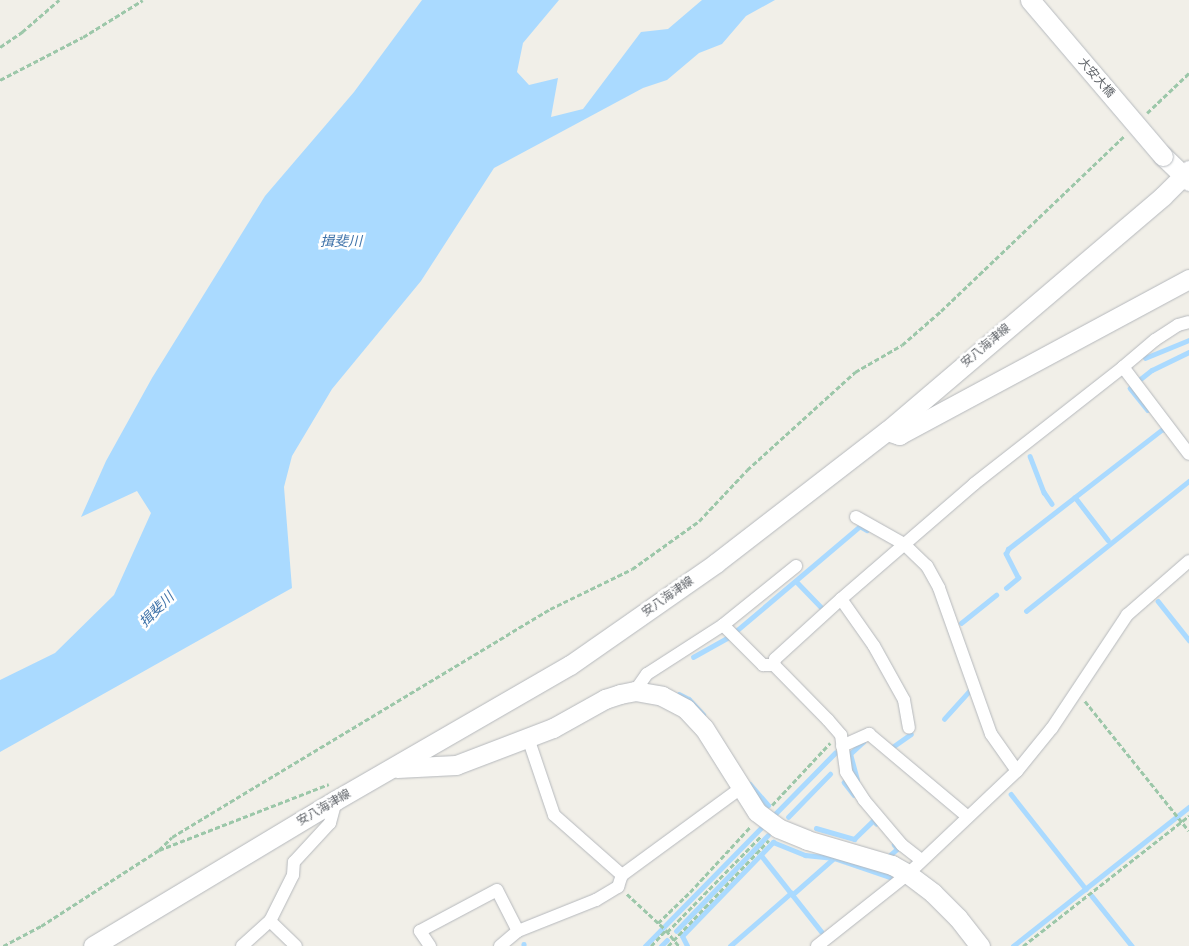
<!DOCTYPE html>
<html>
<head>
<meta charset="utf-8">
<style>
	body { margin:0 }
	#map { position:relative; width:1189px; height:946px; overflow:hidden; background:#f1efe8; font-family:"Nunito Sans","Noto Sans JP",sans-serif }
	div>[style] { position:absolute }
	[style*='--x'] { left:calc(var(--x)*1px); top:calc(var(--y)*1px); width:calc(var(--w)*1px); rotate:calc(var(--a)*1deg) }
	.water>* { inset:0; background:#aadaff }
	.stream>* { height:4.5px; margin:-2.25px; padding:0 2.25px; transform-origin:2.25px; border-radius:2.25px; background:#aadaff }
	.path>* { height:2.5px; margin-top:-1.25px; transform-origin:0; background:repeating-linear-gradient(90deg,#9cc7a9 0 5px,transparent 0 7.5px) }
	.roads { filter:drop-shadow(0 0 1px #b5b8bc) drop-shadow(0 0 1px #b5b8bc) }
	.street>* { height:12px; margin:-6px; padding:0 6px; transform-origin:6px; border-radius:6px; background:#fff }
	.secondary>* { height:19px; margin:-9.5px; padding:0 9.5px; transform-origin:9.5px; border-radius:9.5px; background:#fff }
	.bridges { filter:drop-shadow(0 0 1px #b6babf) drop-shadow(0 0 1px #b6babf) }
	.secondary-bridge>* { height:19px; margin:-9.5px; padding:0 9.5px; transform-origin:9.5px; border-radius:9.5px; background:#fff }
	span { translate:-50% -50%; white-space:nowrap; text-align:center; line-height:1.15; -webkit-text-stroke:5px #fff; paint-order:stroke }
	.street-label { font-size:12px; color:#5f6368 }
	.water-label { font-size:14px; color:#4174aa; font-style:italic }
</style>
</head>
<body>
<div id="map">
	<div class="water">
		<i style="clip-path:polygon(422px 0,559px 0,523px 43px,517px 72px,529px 85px,558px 78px,551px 117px,583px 109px,641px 32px,668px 29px,702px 0,775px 0,746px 16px,722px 44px,699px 53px,667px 80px,643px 88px,494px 168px,421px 281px,332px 389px,292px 456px,284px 487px,292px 588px,0 752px,0 680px,55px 653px,114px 595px,151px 513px,137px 491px,81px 517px,106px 461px,152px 378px,265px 196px,354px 92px)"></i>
	</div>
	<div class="stream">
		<i style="--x:1145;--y:358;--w:48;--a:-22.2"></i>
		<i style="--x:1139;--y:380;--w:16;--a:-38"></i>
		<i style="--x:1152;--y:370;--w:41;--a:-25.9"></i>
		<i style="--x:1130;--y:388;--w:28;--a:51"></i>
		<i style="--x:1030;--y:456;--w:39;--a:69"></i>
		<i style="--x:1044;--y:492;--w:14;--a:56"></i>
		<i style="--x:1075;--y:497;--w:54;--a:52.5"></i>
		<i style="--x:796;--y:581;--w:36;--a:46"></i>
		<i style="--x:1006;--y:588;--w:16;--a:-40"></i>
		<i style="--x:1018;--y:578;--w:27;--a:-117"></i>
		<i style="--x:1006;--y:554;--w:5;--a:-68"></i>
		<i style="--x:1008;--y:549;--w:197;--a:-37.8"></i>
		<i style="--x:1164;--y:428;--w:2;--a:63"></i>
		<i style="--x:1158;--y:601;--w:50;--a:51.5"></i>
		<i style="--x:1026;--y:611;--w:208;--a:-38.6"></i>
		<i style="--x:961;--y:623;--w:45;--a:-38.7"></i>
		<i style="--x:735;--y:632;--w:164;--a:-40.3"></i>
		<i style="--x:860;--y:526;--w:8;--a:30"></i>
		<i style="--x:693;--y:657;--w:41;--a:-29.1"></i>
		<i style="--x:679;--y:694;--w:11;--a:27"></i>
		<i style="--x:689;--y:699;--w:21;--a:47"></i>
		<i style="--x:944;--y:719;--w:40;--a:-48"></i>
		<i style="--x:891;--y:748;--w:24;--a:-35"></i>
		<i style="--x:857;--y:780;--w:27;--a:-105"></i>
		<i style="--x:850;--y:754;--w:18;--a:-43"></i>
		<i style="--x:844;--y:782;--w:16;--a:52"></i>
		<i style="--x:750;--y:784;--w:28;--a:49"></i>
		<i style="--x:1011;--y:794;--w:121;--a:51.7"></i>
		<i style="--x:772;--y:817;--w:90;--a:-45.5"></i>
		<i style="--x:788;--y:817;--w:60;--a:-45.7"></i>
		<i style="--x:816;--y:828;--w:40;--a:16"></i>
		<i style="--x:854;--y:839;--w:28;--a:-44"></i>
		<i style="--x:874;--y:820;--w:4;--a:56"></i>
		<i style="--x:761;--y:855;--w:97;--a:51.7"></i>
		<i style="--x:889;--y:856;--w:11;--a:-41"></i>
		<i style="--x:897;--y:849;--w:5;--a:-127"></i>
		<i style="--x:792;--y:895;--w:56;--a:-41.4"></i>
		<i style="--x:1092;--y:896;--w:64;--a:51.3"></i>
		<i style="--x:676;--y:931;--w:132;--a:-46.2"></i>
		<i style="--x:524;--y:944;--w:2;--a:90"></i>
		<i style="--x:645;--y:946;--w:171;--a:-45.5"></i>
		<i style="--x:661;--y:946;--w:8;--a:-45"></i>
		<i style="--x:687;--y:946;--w:11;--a:-117"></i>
		<i style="--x:682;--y:936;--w:131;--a:-45.9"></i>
		<i style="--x:773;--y:842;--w:35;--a:22"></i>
		<i style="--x:805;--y:855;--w:29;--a:6"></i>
		<i style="--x:834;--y:858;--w:59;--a:18.7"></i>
		<i style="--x:730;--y:946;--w:81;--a:-41"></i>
		<i style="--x:1013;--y:946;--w:224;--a:-38.3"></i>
	</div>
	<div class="path">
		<i style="--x:0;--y:47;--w:27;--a:-34"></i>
		<i style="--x:22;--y:32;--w:49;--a:-40.9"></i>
		<i style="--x:0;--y:80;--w:93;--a:-27.4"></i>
		<i style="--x:83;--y:37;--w:70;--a:-31.7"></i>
		<i style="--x:1147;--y:113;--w:58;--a:-43.6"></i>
		<i style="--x:1085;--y:701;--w:166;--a:51.3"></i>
		<i style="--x:772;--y:805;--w:85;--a:-46.9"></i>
		<i style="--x:159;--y:850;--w:18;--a:-45"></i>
		<i style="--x:172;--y:837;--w:441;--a:-31.1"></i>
		<i style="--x:550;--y:609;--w:91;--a:-26"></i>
		<i style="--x:632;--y:569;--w:82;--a:-35.6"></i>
		<i style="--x:699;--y:521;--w:70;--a:-46.7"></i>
		<i style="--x:747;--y:470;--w:146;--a:-42.2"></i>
		<i style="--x:855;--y:372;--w:54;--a:-29.9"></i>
		<i style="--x:902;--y:345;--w:52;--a:-41.1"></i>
		<i style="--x:941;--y:311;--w:255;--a:-43.7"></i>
		<i style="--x:627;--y:894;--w:53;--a:42.7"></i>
		<i style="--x:666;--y:930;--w:21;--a:51"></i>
		<i style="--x:658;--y:923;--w:45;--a:-44.1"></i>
		<i style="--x:690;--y:892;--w:88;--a:-47.3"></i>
		<i style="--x:667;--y:932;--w:134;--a:-45.6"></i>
		<i style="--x:3;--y:946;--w:43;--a:-27.8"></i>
		<i style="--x:41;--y:926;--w:140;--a:-32.8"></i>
		<i style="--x:159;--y:850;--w:182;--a:-21.2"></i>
		<i style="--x:651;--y:946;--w:22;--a:-47"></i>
		<i style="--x:668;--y:946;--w:146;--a:-46.4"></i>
		<i style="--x:1023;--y:946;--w:211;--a:-38.1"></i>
	</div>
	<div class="roads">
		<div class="street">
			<i style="--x:1123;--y:367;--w:42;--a:-40.2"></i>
			<i style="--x:1155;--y:340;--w:27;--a:-33"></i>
			<i style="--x:1178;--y:325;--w:11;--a:-15"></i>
			<i style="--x:856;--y:517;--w:55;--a:29.4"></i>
			<i style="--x:904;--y:544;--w:32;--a:44"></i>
			<i style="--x:927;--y:566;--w:25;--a:61"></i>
			<i style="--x:939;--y:588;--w:155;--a:70.4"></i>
			<i style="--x:991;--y:734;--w:45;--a:54.9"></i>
			<i style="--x:841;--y:599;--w:57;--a:54.9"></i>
			<i style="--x:874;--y:646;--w:62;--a:60.9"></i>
			<i style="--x:904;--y:700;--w:28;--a:80"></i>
			<i style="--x:723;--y:625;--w:57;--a:45"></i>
			<i style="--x:763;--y:665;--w:11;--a:0"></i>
			<i style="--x:774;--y:665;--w:77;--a:45.5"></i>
			<i style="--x:828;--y:720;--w:20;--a:49"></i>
			<i style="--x:841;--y:735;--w:37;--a:82"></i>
			<i style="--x:846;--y:772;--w:33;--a:57"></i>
			<i style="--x:864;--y:800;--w:59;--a:49.8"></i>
			<i style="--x:902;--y:845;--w:24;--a:38"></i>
			<i style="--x:774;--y:665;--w:6;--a:-81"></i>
			<i style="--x:775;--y:659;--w:89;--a:-42.3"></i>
			<i style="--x:841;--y:599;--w:176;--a:-40.8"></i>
			<i style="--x:974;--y:484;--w:189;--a:-38.1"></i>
			<i style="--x:1123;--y:367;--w:109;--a:52.8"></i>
			<i style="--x:635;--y:691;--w:21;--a:-55"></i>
			<i style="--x:647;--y:674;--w:90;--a:-32.8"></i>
			<i style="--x:723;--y:625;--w:94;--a:-38.9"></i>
			<i style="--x:528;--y:738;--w:81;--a:71.3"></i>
			<i style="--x:554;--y:815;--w:91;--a:41.4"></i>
			<i style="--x:842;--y:746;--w:30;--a:-24"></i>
			<i style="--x:869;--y:734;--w:129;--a:40"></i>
			<i style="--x:270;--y:921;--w:36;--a:44"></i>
			<i style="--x:242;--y:946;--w:38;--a:-42"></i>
			<i style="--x:270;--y:921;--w:51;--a:-63.4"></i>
			<i style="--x:293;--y:875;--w:13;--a:-86"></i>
			<i style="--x:294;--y:862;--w:53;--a:-47.3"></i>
			<i style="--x:330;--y:823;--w:24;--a:-75"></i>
			<i style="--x:430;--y:946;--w:18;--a:-124"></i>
			<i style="--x:420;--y:931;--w:87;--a:-28"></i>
			<i style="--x:497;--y:890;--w:46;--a:62.9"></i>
			<i style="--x:500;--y:946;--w:23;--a:-40"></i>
			<i style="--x:518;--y:931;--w:84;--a:-21.7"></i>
			<i style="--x:596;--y:900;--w:26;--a:-31"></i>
			<i style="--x:618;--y:887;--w:13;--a:-72"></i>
			<i style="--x:622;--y:875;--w:147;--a:-36.2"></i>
			<i style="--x:817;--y:946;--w:116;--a:-38.4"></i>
			<i style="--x:908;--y:874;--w:150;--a:-43.4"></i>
			<i style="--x:1017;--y:771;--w:55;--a:-50.9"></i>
			<i style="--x:1052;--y:728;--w:136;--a:-56.4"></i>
			<i style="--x:1127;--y:615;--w:82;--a:-41.1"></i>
		</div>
		<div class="secondary">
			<i style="--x:1163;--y:156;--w:36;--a:44"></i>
			<i style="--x:887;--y:431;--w:13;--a:18"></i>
			<i style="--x:899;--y:435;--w:329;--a:-28.3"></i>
			<i style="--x:397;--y:768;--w:59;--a:-2.9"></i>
			<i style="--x:456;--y:765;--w:104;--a:-20.9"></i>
			<i style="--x:553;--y:728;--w:60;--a:-29.1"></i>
			<i style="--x:605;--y:699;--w:16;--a:-18"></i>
			<i style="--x:620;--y:694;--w:15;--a:-11"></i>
			<i style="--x:635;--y:691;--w:27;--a:10"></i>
			<i style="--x:662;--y:696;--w:27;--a:28"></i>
			<i style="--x:686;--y:709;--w:26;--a:47"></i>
			<i style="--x:704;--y:728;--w:99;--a:57.8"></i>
			<i style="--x:757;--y:812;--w:26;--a:37"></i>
			<i style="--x:778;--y:828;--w:31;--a:22"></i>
			<i style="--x:807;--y:840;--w:89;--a:16.4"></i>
			<i style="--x:892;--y:865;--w:18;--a:29"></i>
			<i style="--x:908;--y:874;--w:31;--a:37"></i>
			<i style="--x:933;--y:893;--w:35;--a:45"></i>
			<i style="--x:958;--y:918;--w:36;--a:52"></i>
			<i style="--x:93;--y:946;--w:283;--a:-31"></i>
			<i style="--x:336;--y:800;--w:270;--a:-30"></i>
			<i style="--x:570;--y:665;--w:178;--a:-34.9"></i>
			<i style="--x:716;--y:563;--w:216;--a:-37.7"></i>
			<i style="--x:887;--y:431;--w:362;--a:-40.4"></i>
			<i style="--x:1163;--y:196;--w:37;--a:-45"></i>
		</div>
	</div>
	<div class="bridges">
		<div class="secondary-bridge">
			<i style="--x:1030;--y:0;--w:205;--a:49.6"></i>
		</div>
	</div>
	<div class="street-label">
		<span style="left:1096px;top:78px;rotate:49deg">大安大橋</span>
		<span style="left:986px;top:346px;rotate:-40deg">安八海津線</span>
		<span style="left:668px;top:597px;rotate:-35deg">安八海津線</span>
		<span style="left:324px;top:808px;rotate:-30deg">安八海津線</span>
	</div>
	<div class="water-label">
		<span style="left:341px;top:242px">揖斐川</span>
		<span style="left:157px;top:610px;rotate:-45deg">揖斐川</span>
	</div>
</div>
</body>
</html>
